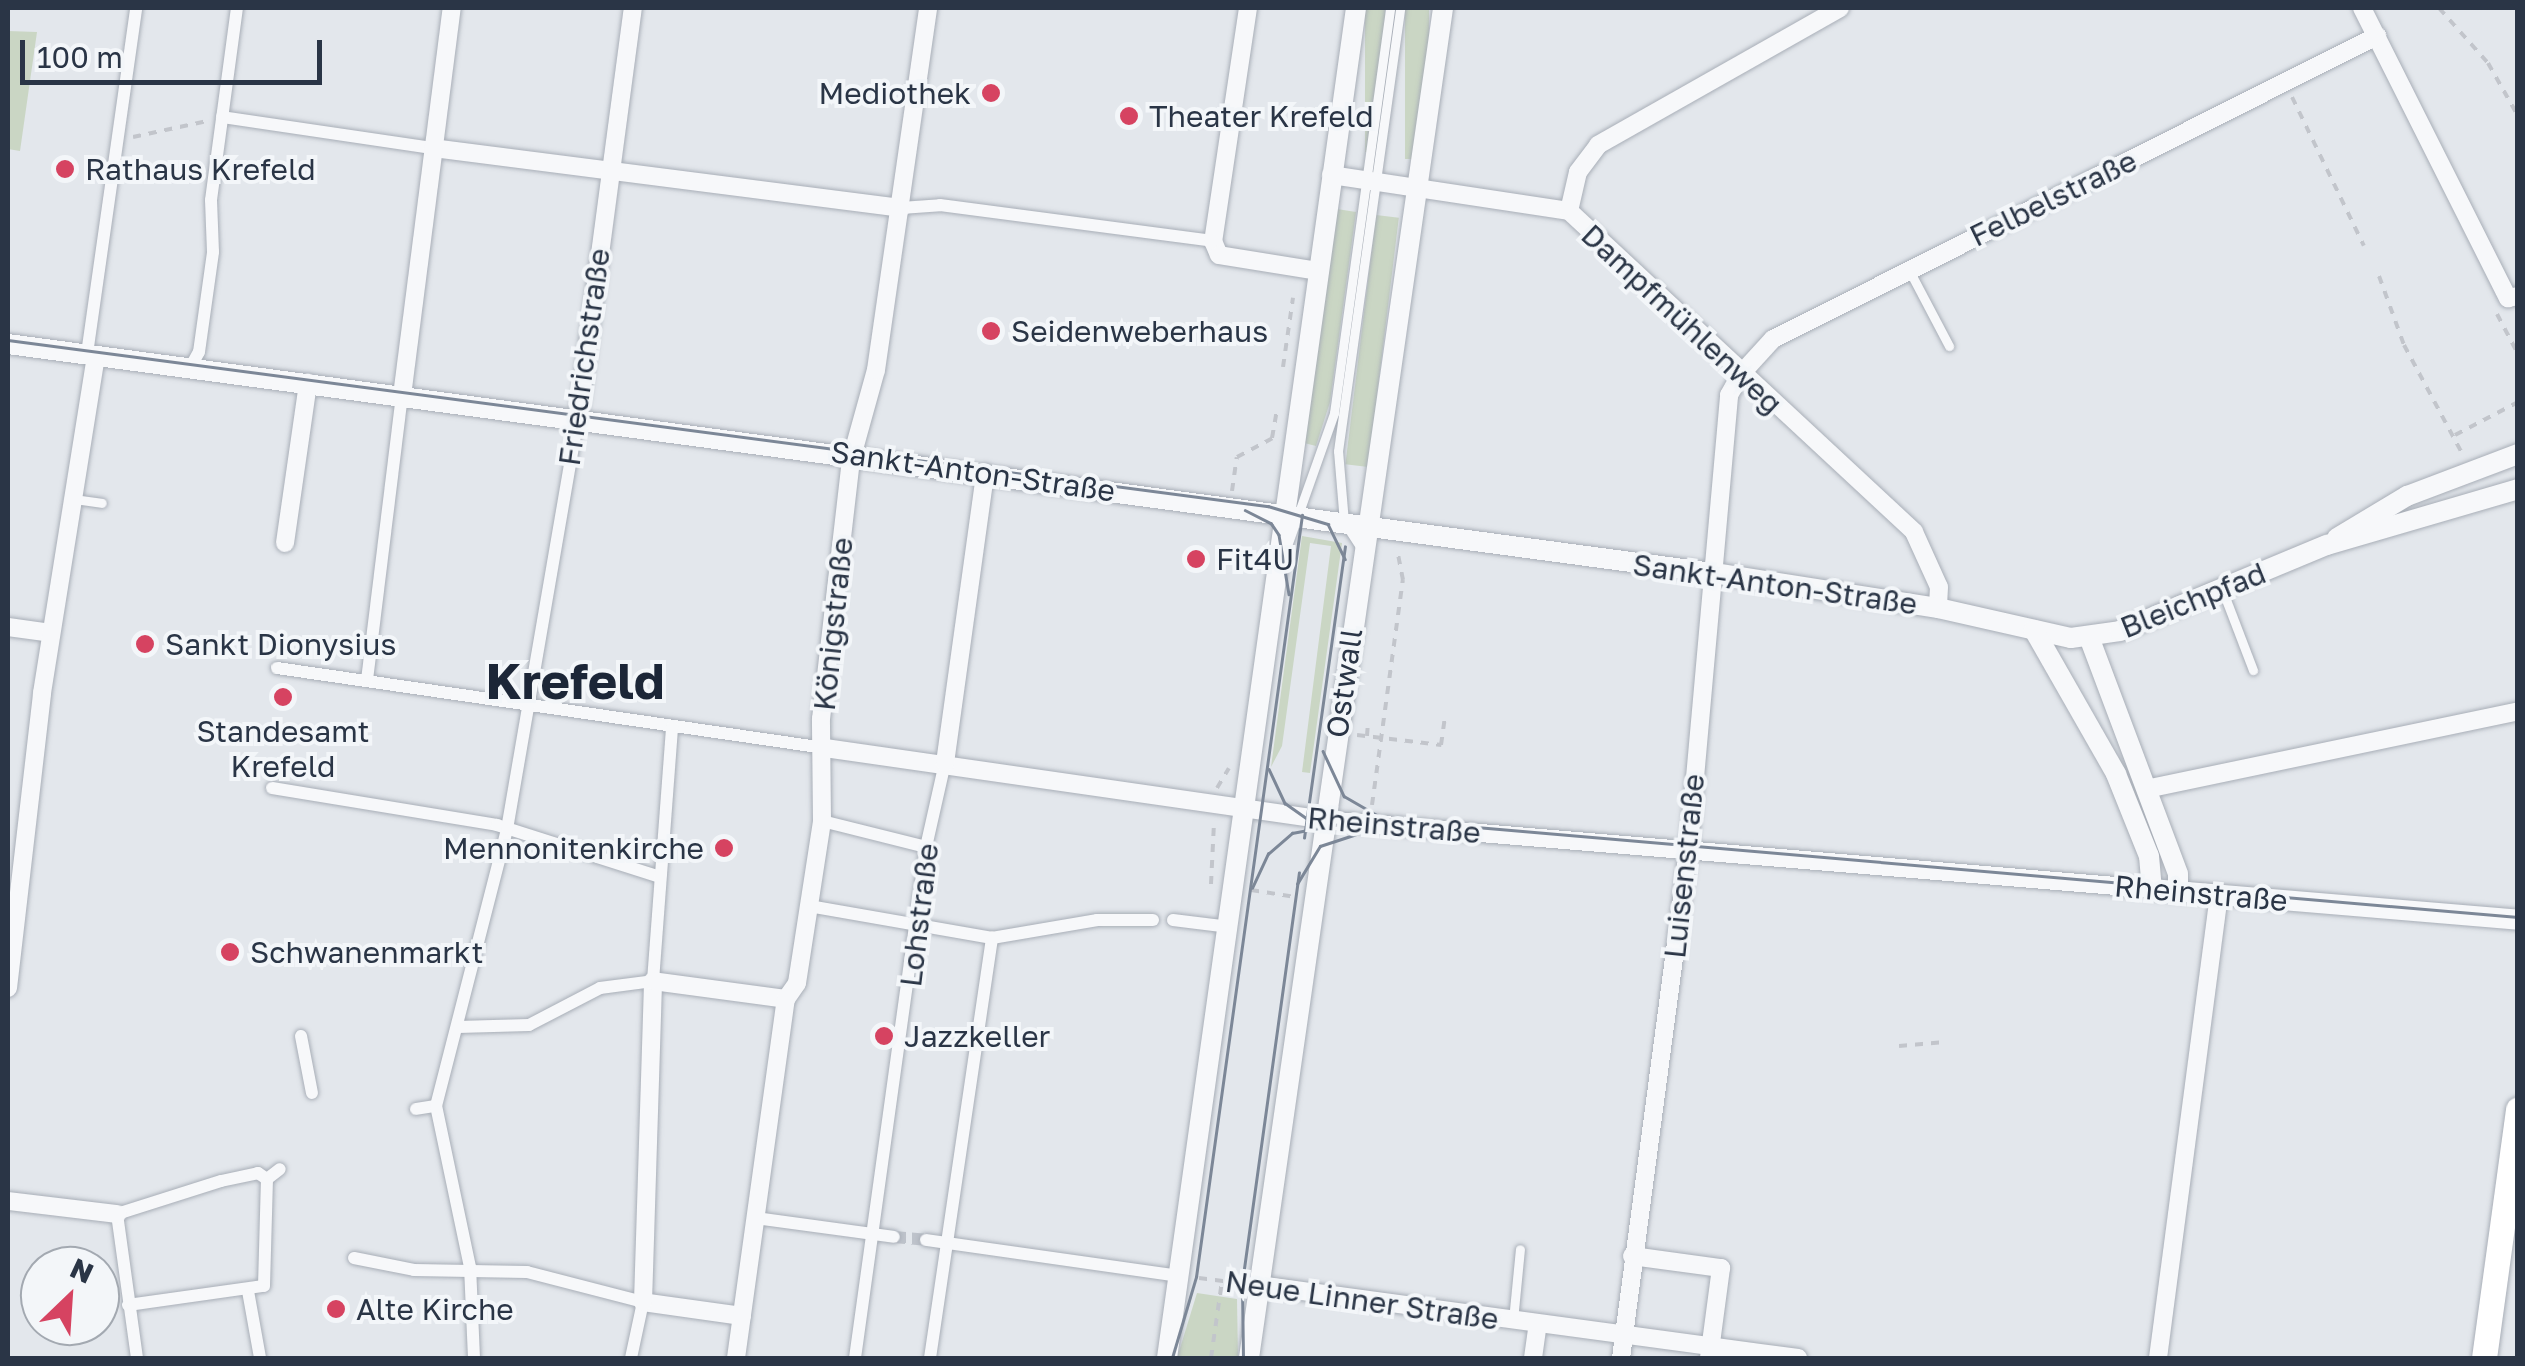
<!DOCTYPE html>
<html>
<head>
<meta charset="utf-8">
<style>
	body { margin:0 }
	#map { position:relative; width:2525px; height:1366px; overflow:hidden; background:#e3e7ec; font-family:"Golos Text",sans-serif }
	div>[style] { position:absolute }
	[style*='--x'] { left:calc(var(--x)*1px); top:calc(var(--y)*1px); width:calc(var(--w)*1px); rotate:calc(var(--a)*1deg) }
	.green>* { inset:0; background:#cad6c4; transform-origin:0 0 }
	.pedestrian-tunnel>* { height:12px; margin-top:-6px; transform-origin:0; background:repeating-linear-gradient(90deg,#bec3cb 0 12px,transparent 0 18px) }
	.path>* { height:4px; margin-top:-2px; transform-origin:0; background:repeating-linear-gradient(90deg,#c2c5cb 0 8px,transparent 0 16px) }
	.roads { filter:drop-shadow(0 0 2px #a8aeb7) drop-shadow(0 0 2px #a8aeb7) }
	.service>* { height:9px; margin:-4.5px; padding:0 4.5px; transform-origin:4.5px; border-radius:4.5px; background:#f7f8fa }
	.pedestrian>* { height:12px; margin:-6px; padding:0 6px; transform-origin:6px; border-radius:6px; background:#f7f8fa }
	.minor>* { height:18px; margin:-9px; padding:0 9px; transform-origin:9px; border-radius:9px; background:#f7f8fa }
	.tertiary>* { height:20px; margin:-10px; padding:0 10px; transform-origin:10px; border-radius:10px; background:#f7f8fa }
	.secondary>* { height:25px; margin:-12.5px; padding:0 12.5px; transform-origin:12.5px; border-radius:12.5px; background:#fff }
	.tram>* { height:2.5px; margin:-1.25px; padding:0 1.25px; transform-origin:1.25px; border-radius:1.25px; background:#7c8797 }
	.dots>* { width:28px; height:28px; translate:-50% -50%; box-sizing:border-box; border:5px solid #f3f6f9; border-radius:50% }
	span { translate:-50% -50%; white-space:nowrap; text-align:center; line-height:1.15; -webkit-text-stroke:8px #f3f6f9; paint-order:stroke }
	.poi-label { font-size:30px; color:#2a3546 }
	.right { translate:-100% -50%; text-align:right }
	.left { translate:0 -50%; text-align:left }
	.street-label { font-size:30px; color:#2a3546 }
	.town-label { font-size:50px; color:#1c2637; font-weight:700 }
	.frame { position:absolute; inset:0; border:10px solid #2a3546; pointer-events:none }
	.north { position:absolute; left:20px; top:1246px; width:100px; height:100px; box-sizing:border-box; background:#f3f6f9; border:2px solid #a3a9b1; border-radius:50%; rotate:25deg; font-size:28px; font-weight:700; line-height:40px; text-align:center; color:#2a3546 }
	.north::after { content:''; display:block; margin:auto; width:35px; height:45px; background:#d64361; clip-path:polygon(50% 0,100% 100%,50% 72%,0 100%) }
	.scale { position:absolute; left:20px; top:40px; width:302px; height:45px; box-sizing:border-box; border:5px solid #2a3546; border-top:0; padding-left:12px; font-size:30px; line-height:35px; white-space:nowrap; color:#2a3546; -webkit-text-stroke:8px #f3f6f9; paint-order:stroke }
</style>
</head>
<body>
<div id="map">
	<div class="green">
		<i style="left:1365px;top:8px;width:20px;height:144px"></i>
		<i style="left:1405px;top:8px;width:24px;height:151px"></i>
		<i style="clip-path:polygon(8px 31px,37px 32px,20px 151px,8px 149px)"></i>
		<i style="clip-path:polygon(1337px 209px,1356px 212px,1330px 402px,1316px 446px,1304px 443px)"></i>
		<i style="left:1376px;top:215px;width:23px;height:251px;rotate:7deg"></i>
		<i style="clip-path:polygon(1302px 536px,1342px 543px,1310px 773px,1302px 772px,1331px 546px,1310px 543px,1282px 746px,1271px 767px)"></i>
		<i style="clip-path:polygon(1197px 1293px,1237px 1299px,1238px 1358px,1177px 1358px)"></i>
	</div>
	<div class="pedestrian-tunnel">
		<i style="--x:894;--y:1237;--w:32;--a:5"></i>
	</div>
	<div class="path">
		<i style="--x:2439;--y:8;--w:74;--a:48.3"></i>
		<i style="--x:2488;--y:63;--w:61;--a:60.5"></i>
		<i style="--x:2292;--y:97;--w:165;--a:64.2"></i>
		<i style="--x:133;--y:137;--w:76;--a:-12.2"></i>
		<i style="--x:2379;--y:276;--w:73;--a:70.1"></i>
		<i style="--x:2404;--y:345;--w:123;--a:61.8"></i>
		<i style="--x:2497;--y:314;--w:45;--a:62.3"></i>
		<i style="--x:1283;--y:367;--w:70;--a:-81.8"></i>
		<i style="--x:2455;--y:435;--w:71;--a:-27.6"></i>
		<i style="--x:1232;--y:491;--w:34;--a:-82"></i>
		<i style="--x:1237;--y:457;--w:40;--a:-28"></i>
		<i style="--x:1272;--y:438;--w:27;--a:-80"></i>
		<i style="--x:1357;--y:735;--w:85;--a:6.8"></i>
		<i style="--x:1441;--y:745;--w:28;--a:-82"></i>
		<i style="--x:1367;--y:736;--w:14;--a:-86"></i>
		<i style="--x:1217;--y:788;--w:23;--a:-59"></i>
		<i style="--x:1372;--y:805;--w:227;--a:-82.2"></i>
		<i style="--x:1403;--y:580;--w:31;--a:-101"></i>
		<i style="--x:1211;--y:884;--w:62;--a:-87.2"></i>
		<i style="--x:1251;--y:890;--w:45;--a:9"></i>
		<i style="--x:1899;--y:1046;--w:46;--a:-5"></i>
		<i style="--x:1199;--y:1278;--w:40;--a:7.1"></i>
		<i style="--x:1211;--y:1358;--w:78;--a:-81.9"></i>
	</div>
	<div class="roads">
		<div class="service">
			<i style="--x:1909;--y:270;--w:86;--a:62.2"></i>
			<i style="--x:74;--y:499;--w:28;--a:8"></i>
			<i style="--x:1288;--y:543;--w:138;--a:-70.5"></i>
			<i style="--x:1334;--y:413;--w:409;--a:-82.1"></i>
			<i style="--x:1361;--y:548;--w:31;--a:-123"></i>
			<i style="--x:1344;--y:522;--w:71;--a:-94.8"></i>
			<i style="--x:1338;--y:451;--w:447;--a:-82"></i>
			<i style="--x:2222;--y:589;--w:87;--a:69.1"></i>
			<i style="--x:1513;--y:1320;--w:71;--a:-84.4"></i>
		</div>
		<div class="pedestrian">
			<i style="--x:222;--y:117;--w:213;--a:8.4"></i>
			<i style="--x:901;--y:208;--w:39;--a:-4"></i>
			<i style="--x:940;--y:205;--w:275;--a:7.5"></i>
			<i style="--x:87;--y:354;--w:349;--a:-81.9"></i>
			<i style="--x:190;--y:368;--w:18;--a:-61"></i>
			<i style="--x:199;--y:352;--w:101;--a:-82"></i>
			<i style="--x:213;--y:252;--w:52;--a:-92.2"></i>
			<i style="--x:211;--y:200;--w:194;--a:-82.3"></i>
			<i style="--x:277;--y:668;--w:554;--a:8.31"></i>
			<i style="--x:367;--y:680;--w:286;--a:-83"></i>
			<i style="--x:272;--y:788;--w:228;--a:9.3"></i>
			<i style="--x:497;--y:825;--w:171;--a:17.7"></i>
			<i style="--x:822;--y:821;--w:107;--a:14"></i>
			<i style="--x:809;--y:906;--w:186;--a:9.9"></i>
			<i style="--x:1173;--y:920;--w:57;--a:7"></i>
			<i style="--x:458;--y:1027;--w:71;--a:-1.6"></i>
			<i style="--x:529;--y:1025;--w:80;--a:-27.5"></i>
			<i style="--x:600;--y:988;--w:53;--a:-7.5"></i>
			<i style="--x:653;--y:981;--w:255;--a:-85.7"></i>
			<i style="--x:301;--y:1036;--w:58;--a:79.1"></i>
			<i style="--x:416;--y:1109;--w:20;--a:-9"></i>
			<i style="--x:267;--y:1179;--w:16;--a:-38"></i>
			<i style="--x:756;--y:1218;--w:139;--a:7.8"></i>
			<i style="--x:926;--y:1240;--w:257;--a:8.1"></i>
			<i style="--x:354;--y:1258;--w:61;--a:11.3"></i>
			<i style="--x:414;--y:1270;--w:113;--a:1"></i>
			<i style="--x:527;--y:1272;--w:120;--a:14.5"></i>
			<i style="--x:643;--y:1302;--w:57;--a:102.1"></i>
			<i style="--x:248;--y:1291;--w:68;--a:79.8"></i>
			<i style="--x:128;--y:1305;--w:137;--a:-8"></i>
			<i style="--x:264;--y:1286;--w:107;--a:-88.4"></i>
			<i style="--x:137;--y:1358;--w:145;--a:-97.9"></i>
			<i style="--x:117;--y:1214;--w:109;--a:-17.6"></i>
			<i style="--x:221;--y:1181;--w:38;--a:-12"></i>
			<i style="--x:258;--y:1173;--w:11;--a:34"></i>
			<i style="--x:474;--y:1358;--w:91;--a:-92.5"></i>
			<i style="--x:470;--y:1267;--w:165;--a:-101.9"></i>
			<i style="--x:436;--y:1106;--w:286;--a:-75.6"></i>
			<i style="--x:507;--y:829;--w:416;--a:-80.2"></i>
			<i style="--x:855;--y:1358;--w:516;--a:-82.09"></i>
			<i style="--x:926;--y:847;--w:86;--a:-77.3"></i>
			<i style="--x:930;--y:1358;--w:425;--a:-81.6"></i>
			<i style="--x:992;--y:938;--w:107;--a:-9.7"></i>
			<i style="--x:1097;--y:920;--w:56;--a:0"></i>
		</div>
		<div class="minor">
			<i style="--x:1248;--y:8;--w:236;--a:98.5"></i>
			<i style="--x:1213;--y:241;--w:15;--a:67"></i>
			<i style="--x:1219;--y:255;--w:100;--a:9.2"></i>
			<i style="--x:2362;--y:8;--w:325;--a:63.3"></i>
			<i style="--x:2508;--y:298;--w:10;--a:-11"></i>
			<i style="--x:433;--y:148;--w:472;--a:7.3"></i>
			<i style="--x:1331;--y:175;--w:241;--a:8.6"></i>
			<i style="--x:1569;--y:211;--w:471;--a:42.9"></i>
			<i style="--x:1914;--y:532;--w:60;--a:65.6"></i>
			<i style="--x:1939;--y:587;--w:21;--a:93"></i>
			<i style="--x:1569;--y:211;--w:40;--a:-77"></i>
			<i style="--x:1578;--y:172;--w:34;--a:-53"></i>
			<i style="--x:1598;--y:145;--w:278;--a:-29.5"></i>
			<i style="--x:402;--y:396;--w:391;--a:-82.7"></i>
			<i style="--x:578;--y:419;--w:415;--a:-82.4"></i>
			<i style="--x:285;--y:543;--w:162;--a:-81.8"></i>
			<i style="--x:8;--y:627;--w:43;--a:7.9"></i>
			<i style="--x:825;--y:748;--w:505;--a:8.19"></i>
			<i style="--x:1325;--y:820;--w:830;--a:4.77"></i>
			<i style="--x:945;--y:763;--w:293;--a:-82.1"></i>
			<i style="--x:2146;--y:789;--w:380;--a:-11.8"></i>
			<i style="--x:8;--y:988;--w:297;--a:-83.4"></i>
			<i style="--x:42;--y:693;--w:341;--a:-80.9"></i>
			<i style="--x:8;--y:1201;--w:110;--a:6.8"></i>
			<i style="--x:1632;--y:1256;--w:90;--a:7.7"></i>
			<i style="--x:1721;--y:1268;--w:91;--a:97.6"></i>
			<i style="--x:1258;--y:1285;--w:545;--a:7.7"></i>
			<i style="--x:742;--y:1316;--w:100;--a:-172"></i>
			<i style="--x:643;--y:1302;--w:321;--a:-88.2"></i>
			<i style="--x:653;--y:981;--w:134;--a:7.7"></i>
			<i style="--x:736;--y:1358;--w:362;--a:-82.1"></i>
			<i style="--x:786;--y:999;--w:19;--a:-55"></i>
			<i style="--x:797;--y:983;--w:164;--a:-81.2"></i>
			<i style="--x:822;--y:821;--w:102;--a:-90.6"></i>
			<i style="--x:821;--y:719;--w:261;--a:-83.4"></i>
			<i style="--x:851;--y:460;--w:93;--a:-74.5"></i>
			<i style="--x:876;--y:370;--w:366;--a:-81.8"></i>
			<i style="--x:1533;--y:1358;--w:35;--a:-82"></i>
			<i style="--x:1621;--y:1358;--w:517;--a:-82.45"></i>
			<i style="--x:1689;--y:845;--w:452;--a:-84.9"></i>
			<i style="--x:1729;--y:395;--w:24;--a:-60"></i>
			<i style="--x:1741;--y:374;--w:47;--a:-47.6"></i>
			<i style="--x:1773;--y:339;--w:676;--a:-26.64"></i>
			<i style="--x:2158;--y:1358;--w:468;--a:-82.5"></i>
		</div>
		<div class="tertiary">
			<i style="--x:8;--y:344;--w:1721;--a:7.65"></i>
			<i style="--x:1714;--y:573;--w:227;--a:8.9"></i>
			<i style="--x:1938;--y:608;--w:136;--a:12.7"></i>
			<i style="--x:2071;--y:638;--w:49;--a:-8.1"></i>
			<i style="--x:2120;--y:631;--w:224;--a:-22.6"></i>
			<i style="--x:2327;--y:545;--w:199;--a:-16.3"></i>
			<i style="--x:2337;--y:538;--w:82;--a:-31"></i>
			<i style="--x:2407;--y:496;--w:119;--a:-20.7"></i>
			<i style="--x:2034;--y:630;--w:166;--a:60.3"></i>
			<i style="--x:2116;--y:774;--w:88;--a:68.1"></i>
			<i style="--x:2149;--y:856;--w:33;--a:85"></i>
			<i style="--x:2152;--y:889;--w:367;--a:4.8"></i>
			<i style="--x:2089;--y:637;--w:253;--a:69.4"></i>
			<i style="--x:2178;--y:874;--w:17;--a:90"></i>
			<i style="--x:1167;--y:1358;--w:1363;--a:-82.03"></i>
			<i style="--x:1249;--y:1358;--w:1364;--a:-81.82"></i>
		</div>
		<div class="secondary">
			<i style="--x:2484;--y:1358;--w:251;--a:-82.2"></i>
		</div>
	</div>
	<div class="tram">
		<i style="--x:8;--y:340;--w:1271;--a:7.51"></i>
		<i style="--x:1268;--y:506;--w:63;--a:16.7"></i>
		<i style="--x:1328;--y:524;--w:39;--a:64"></i>
		<i style="--x:1245;--y:510;--w:29;--a:27"></i>
		<i style="--x:1271;--y:523;--w:14;--a:56"></i>
		<i style="--x:1279;--y:535;--w:60;--a:80.4"></i>
		<i style="--x:1323;--y:751;--w:50;--a:65"></i>
		<i style="--x:1344;--y:796;--w:39;--a:30"></i>
		<i style="--x:1269;--y:769;--w:38;--a:65"></i>
		<i style="--x:1285;--y:803;--w:42;--a:35.2"></i>
		<i style="--x:1304;--y:838;--w:294;--a:-82"></i>
		<i style="--x:1297;--y:884;--w:44;--a:-58.8"></i>
		<i style="--x:1320;--y:846;--w:55;--a:-18.1"></i>
		<i style="--x:1252;--y:888;--w:38;--a:-65"></i>
		<i style="--x:1268;--y:854;--w:32;--a:-41"></i>
		<i style="--x:1292;--y:833;--w:81;--a:-10.6"></i>
		<i style="--x:1372;--y:818;--w:1150;--a:4.94"></i>
		<i style="--x:1172;--y:1358;--w:84;--a:-73.5"></i>
		<i style="--x:1196;--y:1277;--w:769;--a:-82.08"></i>
		<i style="--x:1243;--y:1358;--w:75;--a:-90.8"></i>
		<i style="--x:1242;--y:1283;--w:414;--a:-82.1"></i>
	</div>
	<div class="dots">
		<i style="left:991px;top:93px;background:#d64361"></i>
		<i style="left:1129px;top:116px;background:#d64361"></i>
		<i style="left:65px;top:169px;background:#d64361"></i>
		<i style="left:991px;top:331px;background:#d64361"></i>
		<i style="left:1196px;top:559px;background:#d64361"></i>
		<i style="left:145px;top:644px;background:#d64361"></i>
		<i style="left:283px;top:697px;background:#d64361"></i>
		<i style="left:724px;top:848px;background:#d64361"></i>
		<i style="left:230px;top:952px;background:#d64361"></i>
		<i style="left:884px;top:1036px;background:#d64361"></i>
		<i style="left:336px;top:1309px;background:#d64361"></i>
	</div>
	<div class="poi-label">
		<span class="right" style="left:971px;top:93px">Mediothek</span>
		<span class="left" style="left:1149px;top:116px">Theater Krefeld</span>
		<span class="left" style="left:85px;top:169px">Rathaus Krefeld</span>
		<span class="left" style="left:1011px;top:331px">Seidenweberhaus</span>
		<span class="left" style="left:1216px;top:559px">Fit4U</span>
		<span class="left" style="left:165px;top:644px">Sankt Dionysius</span>
		<span style="left:283px;top:748px">Standesamt<br>Krefeld</span>
		<span class="right" style="left:704px;top:848px">Mennonitenkirche</span>
		<span class="left" style="left:250px;top:952px">Schwanenmarkt</span>
		<span class="left" style="left:904px;top:1036px">Jazzkeller</span>
		<span class="left" style="left:356px;top:1309px">Alte Kirche</span>
	</div>
	<div class="street-label">
		<span style="left:2053px;top:198px;rotate:-26deg">Felbelstraße</span>
		<span style="left:1682px;top:319px;rotate:43deg">Dampfmühlenweg</span>
		<span style="left:584px;top:357px;rotate:-82deg">Friedrichstraße</span>
		<span style="left:973px;top:471px;rotate:8deg">Sankt-Anton-Straße</span>
		<span style="left:1775px;top:584px;rotate:8deg">Sankt-Anton-Straße</span>
		<span style="left:2193px;top:600px;rotate:-22deg">Bleichpfad</span>
		<span style="left:833px;top:624px;rotate:-84deg">Königstraße</span>
		<span style="left:1344px;top:683px;rotate:-82deg">Ostwall</span>
		<span style="left:1394px;top:825px;rotate:5deg">Rheinstraße</span>
		<span style="left:1684px;top:866px;rotate:-84deg">Luisenstraße</span>
		<span style="left:2201px;top:893px;rotate:5deg">Rheinstraße</span>
		<span style="left:919px;top:915px;rotate:-83deg">Lohstraße</span>
		<span style="left:1362px;top:1300px;rotate:8deg">Neue Linner Straße</span>
	</div>
	<div class="town-label">
		<span style="left:575px;top:681px">Krefeld</span>
	</div>
	<div class="frame"></div>
	<div class="north">N</div>
	<div class="scale">100 m</div>
</div>
</body>
</html>
